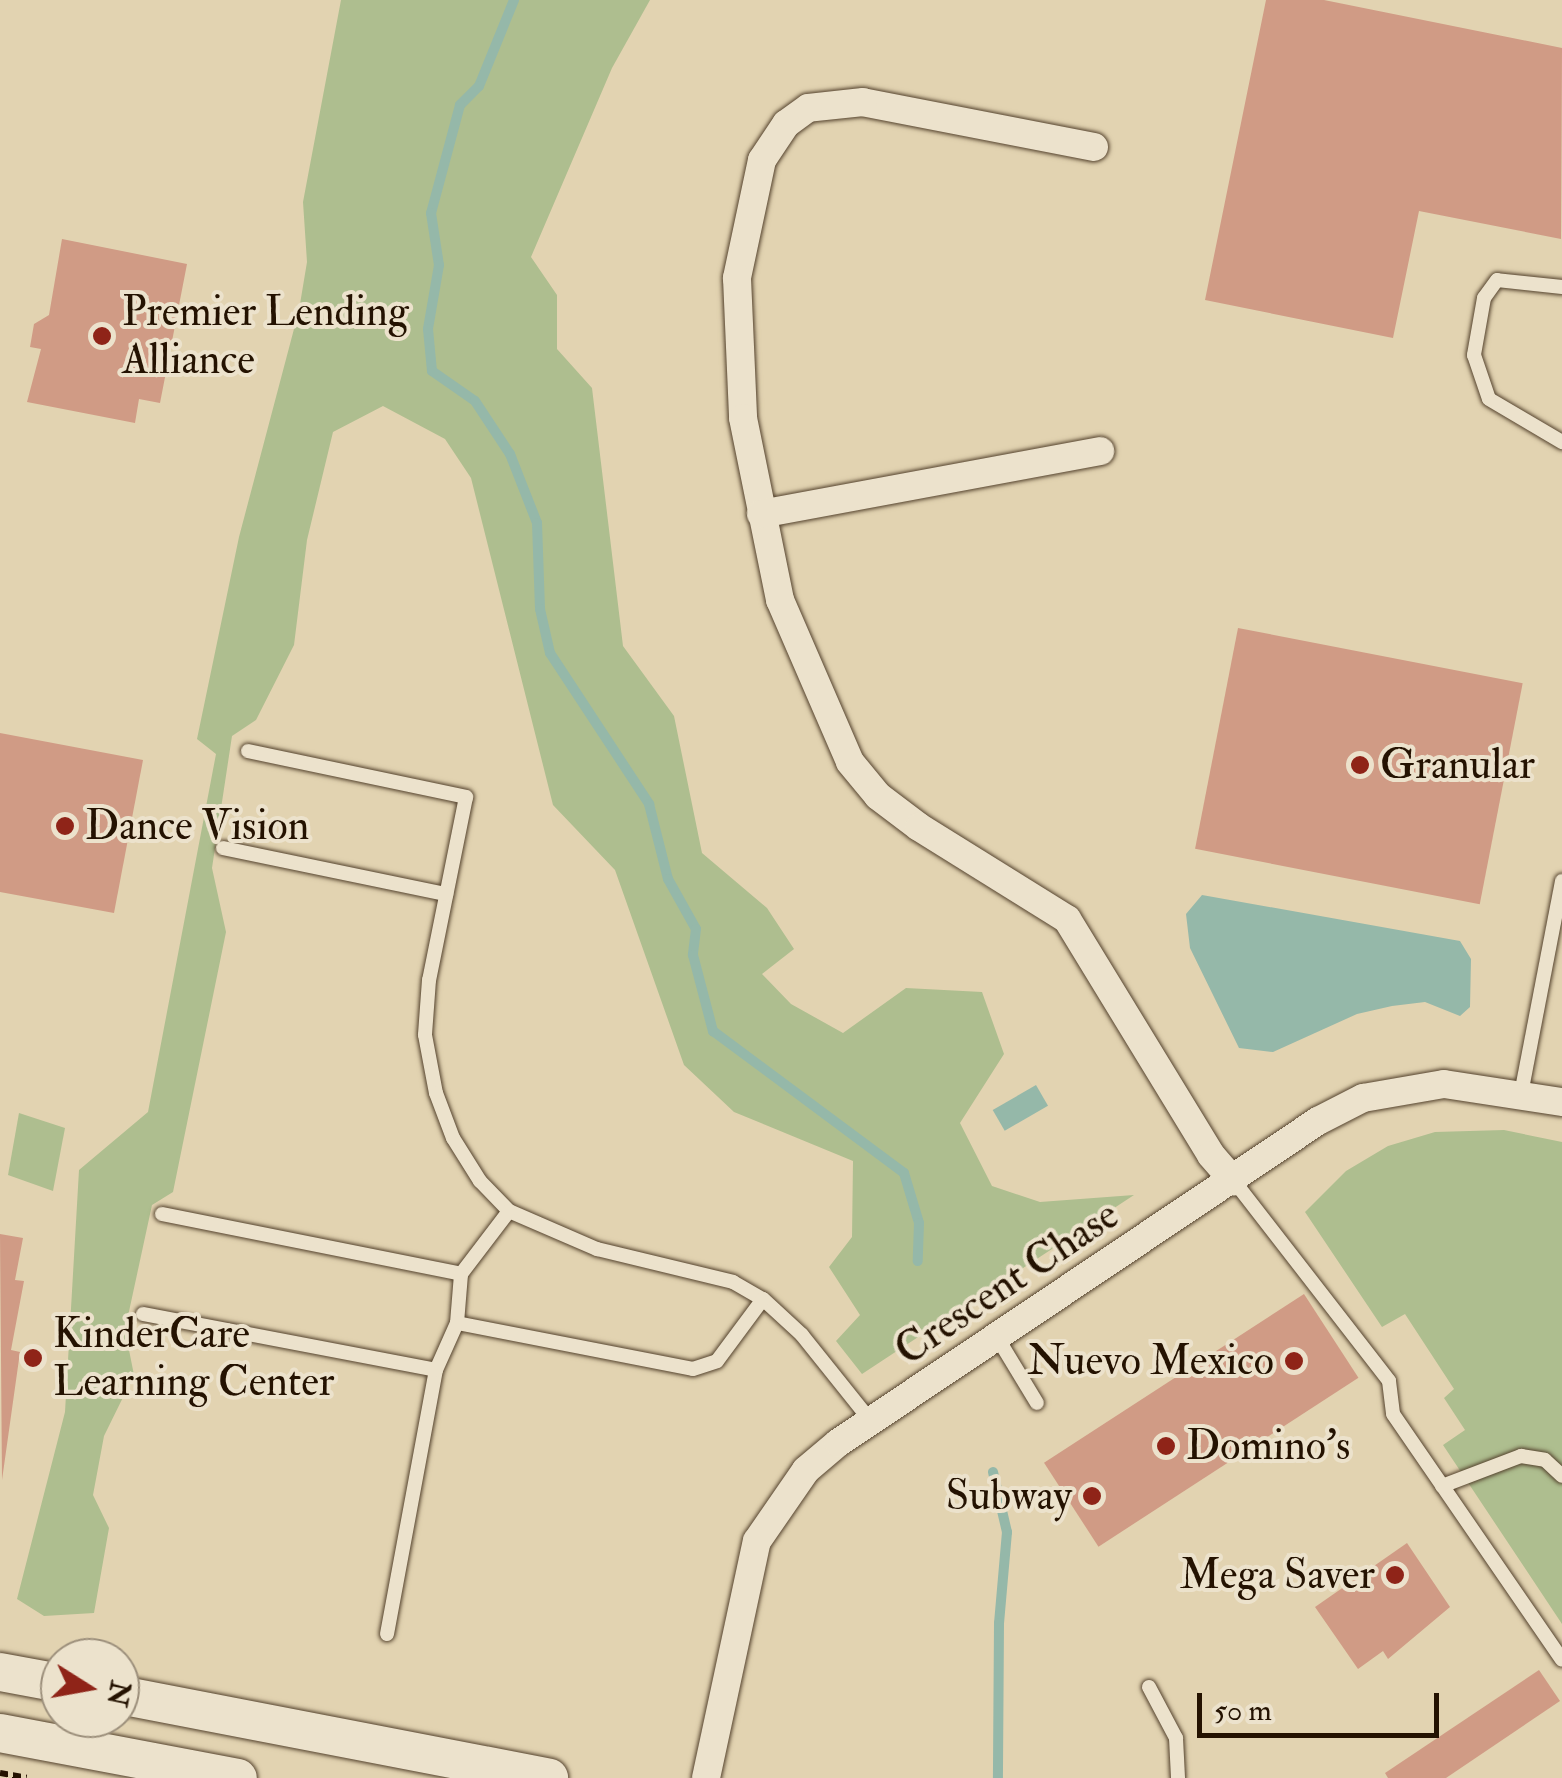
<!DOCTYPE html>
<html>
<head>
<meta charset="utf-8">
<style>
	body { margin:0 }
	#map { position:relative; width:1562px; height:1778px; overflow:hidden; background:#e2d3b1; font-family:"IM FELL Double Pica",serif }
	div>[style] { position:absolute }
	[style*='--x'] { left:calc(var(--x)*1px); top:calc(var(--y)*1px); width:calc(var(--w)*1px); rotate:calc(var(--a)*1deg) }
	.green>* { inset:0; background:#aebe8f }
	.water>* { inset:0; background:#95b8a9; transform-origin:0 0 }
	.stream>* { height:10px; margin:-5px; padding:0 5px; transform-origin:5px; border-radius:5px; background:#95b8a9 }
	.building>* { inset:0; background:#d09b85; transform-origin:0 0 }
	.path>* { height:6px; margin-top:-3px; transform-origin:0; background:repeating-linear-gradient(90deg,#241201 0 8px,transparent 0 13px) }
	.roads { filter:drop-shadow(0 0 2px #54422d) drop-shadow(0 0 2px #54422d) }
	.service>* { height:14px; margin:-7px; padding:0 7px; transform-origin:7px; border-radius:7px; background:#ece2cc }
	.minor>* { height:28px; margin:-14px; padding:0 14px; transform-origin:14px; border-radius:14px; background:#ece2cc }
	.secondary>* { height:38px; margin:-19px; padding:0 19px; transform-origin:19px; border-radius:19px; background:#ece2cc }
	.dots>* { width:28px; height:28px; translate:-50% -50%; box-sizing:border-box; border:5px solid #ece2cc; border-radius:50% }
	span { translate:-50% -50%; white-space:nowrap; text-align:center; line-height:1.15; -webkit-text-stroke:8px #ece2cc; paint-order:stroke }
	.poi-label { font-size:42px; color:#241201 }
	.left { translate:0 -50%; text-align:left }
	.right { translate:-100% -50%; text-align:right }
	.street-label { font-size:42px; color:#241201 }
	.north { position:absolute; left:40px; top:1638px; width:100px; height:100px; box-sizing:border-box; background:#ece2cc; border:2px solid #9c8f7b; border-radius:50%; rotate:101deg; font-size:28px; font-weight:700; line-height:40px; text-align:center; color:#241201 }
	.north::after { content:''; display:block; margin:auto; width:35px; height:45px; background:#8f2418; clip-path:polygon(50% 0,100% 100%,50% 72%,0 100%) }
	.scale { position:absolute; left:1197px; top:1693px; width:242px; height:45px; box-sizing:border-box; border:5px solid #241201; border-top:0; padding-left:12px; font-size:30px; line-height:35px; white-space:nowrap; color:#241201; -webkit-text-stroke:8px #ece2cc; paint-order:stroke }
</style>
</head>
<body>
<div id="map">
	<div class="green">
		<i style="clip-path:polygon(341px 0,650px 0,612px 68px,531px 257px,557px 295px,557px 349px,592px 388px,623px 646px,674px 716px,702px 853px,767px 908px,794px 949px,762px 974px,791px 1004px,843px 1033px,906px 988px,982px 992px,1004px 1054px,960px 1123px,992px 1186px,1040px 1202px,1134px 1195px,862px 1374px,836px 1341px,860px 1315px,829px 1267px,852px 1237px,853px 1161px,734px 1112px,684px 1065px,615px 870px,553px 805px,471px 478px,445px 439px,383px 406px,333px 432px,307px 540px,294px 645px,256px 720px,232px 736px,212px 868px,226px 932px,173px 1192px,152px 1205px,125px 1330px,134px 1375px,104px 1436px,93px 1495px,109px 1528px,94px 1613px,44px 1616px,17px 1599px,65px 1412px,79px 1170px,148px 1112px,216px 754px,197px 739px,239px 537px,299px 310px,307px 262px,303px 202px)"></i>
		<i style="clip-path:polygon(19px 1113px,65px 1128px,53px 1191px,8px 1175px)"></i>
		<i style="clip-path:polygon(1504px 1130px,1562px 1142px,1562px 1624px,1443px 1445px,1465px 1430px,1444px 1398px,1454px 1389px,1405px 1314px,1382px 1327px,1305px 1212px,1346px 1171px,1388px 1146px,1435px 1132px)"></i>
	</div>
	<div class="water">
		<i style="clip-path:polygon(1202px 895px,1460px 941px,1471px 959px,1470px 1007px,1460px 1016px,1425px 1002px,1392px 1006px,1357px 1014px,1273px 1052px,1239px 1048px,1190px 948px,1186px 914px)"></i>
		<i style="left:1036px;top:1085px;width:24px;height:50px;rotate:60deg"></i>
	</div>
	<div class="stream">
		<i style="--x:514;--y:0;--w:93;--a:112.1"></i>
		<i style="--x:479;--y:86;--w:27;--a:135"></i>
		<i style="--x:460;--y:105;--w:112;--a:105"></i>
		<i style="--x:431;--y:213;--w:53;--a:81.3"></i>
		<i style="--x:439;--y:265;--w:65;--a:99.8"></i>
		<i style="--x:428;--y:329;--w:42;--a:84.6"></i>
		<i style="--x:432;--y:371;--w:52;--a:34.9"></i>
		<i style="--x:475;--y:401;--w:64;--a:56.6"></i>
		<i style="--x:510;--y:454;--w:74;--a:68.6"></i>
		<i style="--x:537;--y:523;--w:86;--a:88"></i>
		<i style="--x:540;--y:609;--w:45;--a:77.2"></i>
		<i style="--x:550;--y:653;--w:181;--a:56.7"></i>
		<i style="--x:649;--y:804;--w:77;--a:75.8"></i>
		<i style="--x:668;--y:879;--w:57;--a:60.8"></i>
		<i style="--x:696;--y:929;--w:26;--a:97"></i>
		<i style="--x:693;--y:955;--w:79;--a:75.3"></i>
		<i style="--x:713;--y:1031;--w:238;--a:36.6"></i>
		<i style="--x:904;--y:1173;--w:52;--a:73.3"></i>
		<i style="--x:919;--y:1223;--w:38;--a:92"></i>
		<i style="--x:993;--y:1472;--w:62;--a:76.9"></i>
		<i style="--x:1007;--y:1532;--w:91;--a:95"></i>
		<i style="--x:999;--y:1623;--w:155;--a:90.4"></i>
	</div>
	<div class="building">
		<i style="clip-path:polygon(1266px 0,1324px 0,1562px 48px,1561px 239px,1419px 211px,1393px 338px,1205px 300px)"></i>
		<i style="clip-path:polygon(62px 239px,187px 264px,160px 403px,139px 399px,135px 423px,27px 402px,41px 349px,30px 347px,34px 324px,49px 315px)"></i>
		<i style="left:1238px;top:628px;width:290px;height:225px;rotate:11deg"></i>
		<i style="clip-path:polygon(0 733px,143px 760px,114px 913px,0 892px)"></i>
		<i style="clip-path:polygon(0 1234px,23px 1238px,15px 1280px,24px 1281px,11px 1350px,20px 1352px,2px 1480px)"></i>
		<i style="left:1304px;top:1294px;width:100px;height:310px;rotate:57deg"></i>
		<i style="clip-path:polygon(1407px 1543px,1450px 1607px,1388px 1659px,1383px 1651px,1358px 1669px,1315px 1607px)"></i>
		<i style="clip-path:polygon(1539px 1670px,1560px 1701px,1446px 1778px,1388px 1778px,1385px 1773px)"></i>
	</div>
	<div class="path">
		<i style="--x:0;--y:1773;--w:27;--a:10"></i>
	</div>
	<div class="roads">
		<div class="service">
			<i style="--x:1562;--y:287;--w:65;--a:-173.9"></i>
			<i style="--x:1497;--y:280;--w:22;--a:126"></i>
			<i style="--x:1484;--y:298;--w:58;--a:100"></i>
			<i style="--x:1474;--y:355;--w:46;--a:71.2"></i>
			<i style="--x:1489;--y:399;--w:85;--a:30.5"></i>
			<i style="--x:248;--y:751;--w:223;--a:11.9"></i>
			<i style="--x:466;--y:797;--w:187;--a:101.4"></i>
			<i style="--x:429;--y:980;--w:55;--a:94.2"></i>
			<i style="--x:425;--y:1035;--w:59;--a:79.3"></i>
			<i style="--x:436;--y:1093;--w:48;--a:69.3"></i>
			<i style="--x:453;--y:1138;--w:51;--a:57.9"></i>
			<i style="--x:480;--y:1181;--w:42;--a:46"></i>
			<i style="--x:509;--y:1211;--w:96;--a:23.4"></i>
			<i style="--x:597;--y:1249;--w:140;--a:13.6"></i>
			<i style="--x:733;--y:1282;--w:34;--a:30"></i>
			<i style="--x:763;--y:1299;--w:53;--a:42.7"></i>
			<i style="--x:802;--y:1335;--w:110;--a:51.3"></i>
			<i style="--x:223;--y:848;--w:228;--a:11.7"></i>
			<i style="--x:1521;--y:1094;--w:217;--a:-79.1"></i>
			<i style="--x:1234;--y:1181;--w:253;--a:52.2"></i>
			<i style="--x:1389;--y:1381;--w:33;--a:83"></i>
			<i style="--x:1393;--y:1414;--w:298;--a:55.5"></i>
			<i style="--x:162;--y:1214;--w:305;--a:11.3"></i>
			<i style="--x:143;--y:1314;--w:298;--a:10.8"></i>
			<i style="--x:457;--y:1323;--w:49;--a:-85.3"></i>
			<i style="--x:461;--y:1274;--w:79;--a:-52.7"></i>
			<i style="--x:997;--y:1337;--w:77;--a:58.8"></i>
			<i style="--x:1442;--y:1486;--w:85;--a:-20.8"></i>
			<i style="--x:1521;--y:1456;--w:24;--a:9"></i>
			<i style="--x:1545;--y:1460;--w:23;--a:43"></i>
			<i style="--x:387;--y:1634;--w:269;--a:-79.5"></i>
			<i style="--x:436;--y:1370;--w:51;--a:-65.9"></i>
			<i style="--x:457;--y:1323;--w:240;--a:11"></i>
			<i style="--x:693;--y:1369;--w:25;--a:-18"></i>
			<i style="--x:717;--y:1361;--w:77;--a:-53.4"></i>
			<i style="--x:1149;--y:1687;--w:58;--a:62.1"></i>
			<i style="--x:1176;--y:1738;--w:40;--a:87.1"></i>
		</div>
		<div class="minor">
			<i style="--x:1094;--y:147;--w:235;--a:-169"></i>
			<i style="--x:863;--y:102;--w:55;--a:173.8"></i>
			<i style="--x:808;--y:108;--w:27;--a:144"></i>
			<i style="--x:786;--y:124;--w:43;--a:123.7"></i>
			<i style="--x:762;--y:160;--w:121;--a:102"></i>
			<i style="--x:737;--y:278;--w:140;--a:87.5"></i>
			<i style="--x:743;--y:418;--w:186;--a:78.5"></i>
			<i style="--x:780;--y:600;--w:176;--a:66.6"></i>
			<i style="--x:850;--y:762;--w:44;--a:50.5"></i>
			<i style="--x:878;--y:796;--w:51;--a:37.1"></i>
			<i style="--x:919;--y:827;--w:174;--a:31.9"></i>
			<i style="--x:1067;--y:919;--w:276;--a:58.6"></i>
			<i style="--x:1211;--y:1155;--w:35;--a:49"></i>
			<i style="--x:761;--y:514;--w:345;--a:-10.5"></i>
			<i style="--x:706;--y:1778;--w:242;--a:-77.9"></i>
			<i style="--x:757;--y:1541;--w:86;--a:-55.4"></i>
			<i style="--x:806;--y:1470;--w:42;--a:-40.2"></i>
			<i style="--x:838;--y:1443;--w:578;--a:-33.86"></i>
			<i style="--x:1318;--y:1121;--w:51;--a:-27.1"></i>
			<i style="--x:1363;--y:1098;--w:82;--a:-9.8"></i>
			<i style="--x:1444;--y:1084;--w:119;--a:8.7"></i>
		</div>
		<div class="secondary">
			<i style="--x:0;--y:1672;--w:61;--a:10.4"></i>
			<i style="--x:120;--y:1695;--w:437;--a:10.9"></i>
			<i style="--x:0;--y:1733;--w:242;--a:10.7"></i>
		</div>
	</div>
	<div class="dots">
		<i style="left:102px;top:336px;background:#8f2418"></i>
		<i style="left:1360px;top:765px;background:#8f2418"></i>
		<i style="left:65px;top:826px;background:#8f2418"></i>
		<i style="left:33px;top:1358px;background:#8f2418"></i>
		<i style="left:1294px;top:1361px;background:#8f2418"></i>
		<i style="left:1166px;top:1446px;background:#8f2418"></i>
		<i style="left:1092px;top:1496px;background:#8f2418"></i>
		<i style="left:1395px;top:1575px;background:#8f2418"></i>
	</div>
	<div class="poi-label">
		<span class="left" style="left:122px;top:336px">Premier Lending<br>Alliance</span>
		<span class="left" style="left:1380px;top:765px">Granular</span>
		<span class="left" style="left:85px;top:826px">Dance Vision</span>
		<span class="left" style="left:53px;top:1358px">KinderCare<br>Learning Center</span>
		<span class="right" style="left:1274px;top:1361px">Nuevo Mexico</span>
		<span class="left" style="left:1186px;top:1446px">Domino's</span>
		<span class="right" style="left:1072px;top:1496px">Subway</span>
		<span class="right" style="left:1375px;top:1575px">Mega Saver</span>
	</div>
	<div class="street-label">
		<span style="left:1007px;top:1283px;rotate:-34deg">Crescent Chase</span>
	</div>
	<div class="north">N</div>
	<div class="scale">50 m</div>
</div>
</body>
</html>
